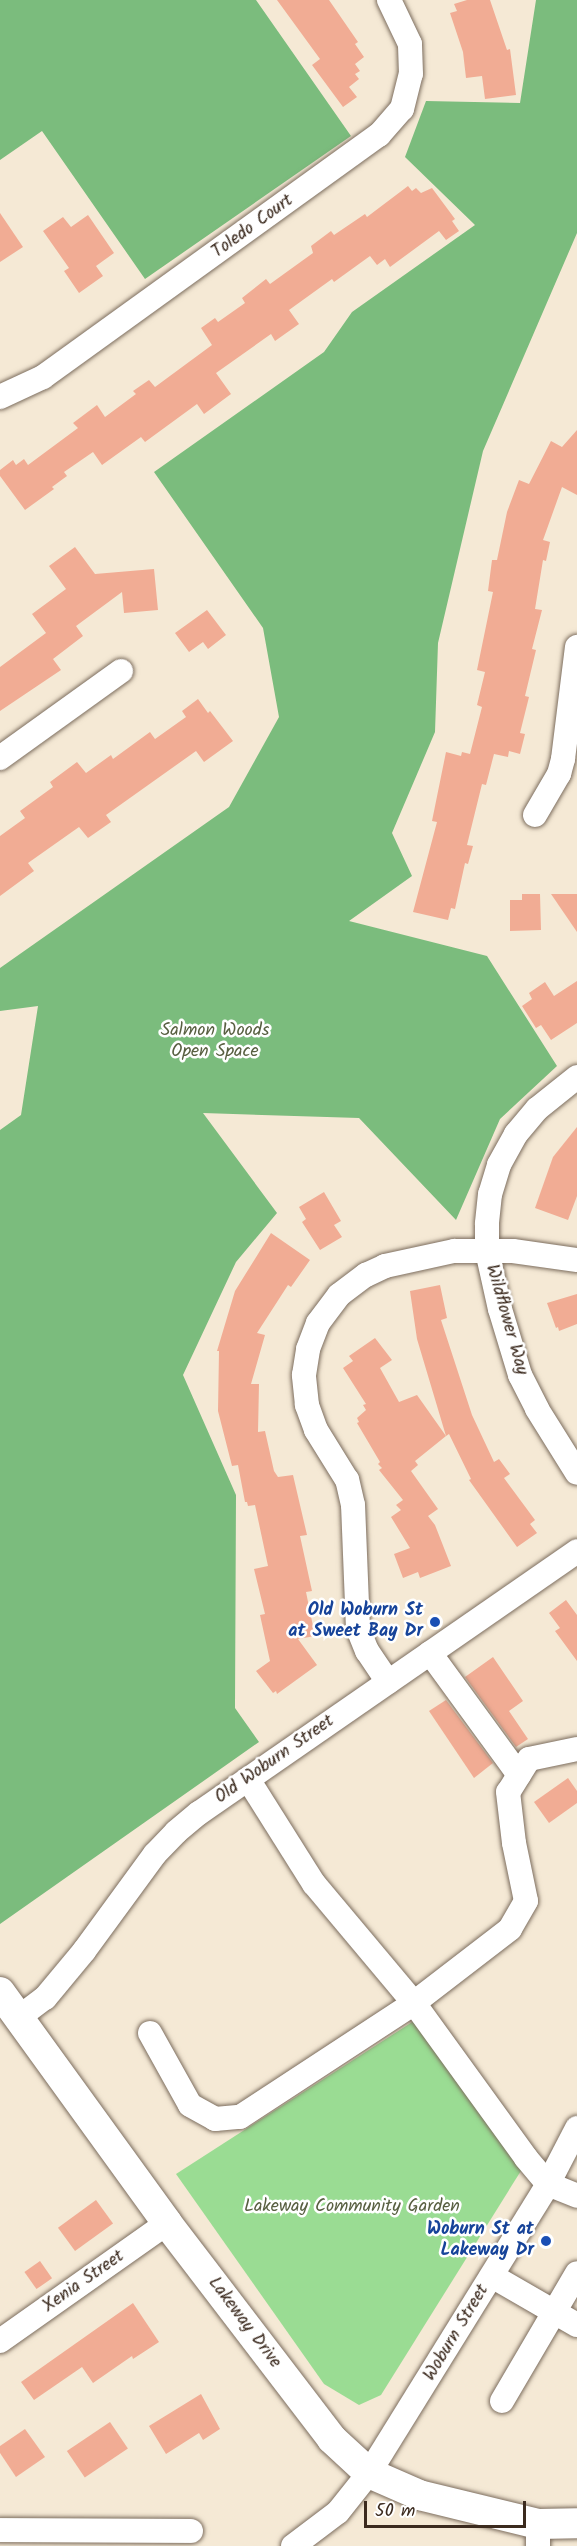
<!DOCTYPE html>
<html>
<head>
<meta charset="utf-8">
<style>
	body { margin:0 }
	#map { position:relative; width:577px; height:2546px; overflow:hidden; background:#f5e9d5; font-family:Kalam,sans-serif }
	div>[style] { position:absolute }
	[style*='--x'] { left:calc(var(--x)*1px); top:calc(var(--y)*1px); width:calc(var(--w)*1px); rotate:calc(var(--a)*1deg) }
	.green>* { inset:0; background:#9adc93 }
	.forest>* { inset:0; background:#7bbc7d }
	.building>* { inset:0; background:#f1ac94; transform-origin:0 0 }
	.roads { filter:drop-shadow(0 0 2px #7c6d5e) drop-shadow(0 0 2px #7c6d5e) }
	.minor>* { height:24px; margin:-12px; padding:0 12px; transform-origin:12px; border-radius:12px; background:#fff }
	.major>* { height:30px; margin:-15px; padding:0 15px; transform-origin:15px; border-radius:15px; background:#fff }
	.dots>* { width:16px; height:16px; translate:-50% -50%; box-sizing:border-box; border:3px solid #fff; border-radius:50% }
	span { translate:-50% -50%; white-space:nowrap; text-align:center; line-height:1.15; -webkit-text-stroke:5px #fff; paint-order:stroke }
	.street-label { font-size:18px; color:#3b2a1e }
	.park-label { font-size:18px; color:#585f41 }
	.transit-label { font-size:18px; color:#164399; font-weight:700 }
	.right { translate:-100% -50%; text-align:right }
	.scale { position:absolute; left:364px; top:2501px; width:162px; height:27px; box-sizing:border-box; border:3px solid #3b2a1e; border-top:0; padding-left:8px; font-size:18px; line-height:21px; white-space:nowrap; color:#3b2a1e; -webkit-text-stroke:4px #fff; paint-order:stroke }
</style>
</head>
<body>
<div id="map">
	<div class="green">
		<i style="clip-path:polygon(420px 2017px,524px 2166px,381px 2395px,359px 2405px,324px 2384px,176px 2174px)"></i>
	</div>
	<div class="forest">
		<i style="clip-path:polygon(0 0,256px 0,351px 136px,145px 279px,42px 131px,0 160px)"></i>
		<i style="clip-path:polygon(536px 0,577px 0,577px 233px,483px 451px,438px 643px,435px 732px,392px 833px,412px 876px,349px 921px,487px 956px,557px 1066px,500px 1119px,456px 1220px,359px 1118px,203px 1113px,277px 1213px,236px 1262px,183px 1375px,236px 1495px,235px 1708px,259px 1742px,0 1924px,0 1130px,21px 1115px,38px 1006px,0 1011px,0 968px,229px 807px,279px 717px,263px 628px,154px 472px,324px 352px,352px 312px,475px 225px,405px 157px,426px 101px,520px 103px)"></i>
	</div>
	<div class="building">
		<i style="clip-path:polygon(277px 0,329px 0,358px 42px,355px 44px,364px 57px,355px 64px,360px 71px,355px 74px,359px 79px,349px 87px,357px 97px,343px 107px,312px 65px,320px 59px)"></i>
		<i style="clip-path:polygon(467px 0,490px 0,507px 50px,510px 49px,516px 95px,485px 99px,482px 76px,466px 78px,463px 52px,450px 13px,457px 11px,454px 4px)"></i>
		<i style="clip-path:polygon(408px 186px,412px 191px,416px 188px,421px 193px,432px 188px,455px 219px,452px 221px,459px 231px,446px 240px,439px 231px,390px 267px,385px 259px,377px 265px,370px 256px,334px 282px,332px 279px,289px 310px,299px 324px,275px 341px,271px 334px,216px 373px,231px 394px,204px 414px,197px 404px,145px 442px,141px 437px,102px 465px,93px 452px,64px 472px,67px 476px,52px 487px,54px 489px,25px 510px,0 476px,0 470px,13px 460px,16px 465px,24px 459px,28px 465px,78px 428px,73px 423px,97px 405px,105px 417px,136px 394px,133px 391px,149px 380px,155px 387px,212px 345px,201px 328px,215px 318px,218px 322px,245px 303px,242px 298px,266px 279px,270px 284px,313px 253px,311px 246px,331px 231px,334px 235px,365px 214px,367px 217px)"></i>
		<i style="clip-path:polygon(0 213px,23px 247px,0 262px)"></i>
		<i style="clip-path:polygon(88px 215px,114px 253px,96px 266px,103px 276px,79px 293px,64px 271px,69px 268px,43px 231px,63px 217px,71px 227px)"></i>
		<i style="clip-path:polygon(577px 430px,577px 495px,562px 487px,543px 540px,550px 542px,546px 561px,543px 560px,535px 609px,542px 610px,532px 649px,536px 650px,525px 696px,529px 697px,520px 733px,525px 734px,520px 754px,509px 751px,508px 757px,494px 754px,486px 785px,482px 784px,467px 845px,473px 846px,468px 864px,465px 863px,455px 909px,451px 908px,448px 920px,413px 912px,437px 822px,432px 821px,446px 752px,461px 756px,462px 752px,470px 754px,482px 707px,477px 705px,485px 672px,477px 670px,493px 592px,488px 591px,492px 560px,497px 560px,507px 512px,519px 480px,529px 484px,551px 441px,562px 447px)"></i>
		<i style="clip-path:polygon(75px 547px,95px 574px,154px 569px,158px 610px,124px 613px,122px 592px,76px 626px,83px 636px,53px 659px,61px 670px,0 711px,0 667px,46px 633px,32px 614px,66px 589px,49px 566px)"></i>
		<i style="clip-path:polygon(207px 610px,226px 635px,208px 649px,203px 642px,189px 652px,175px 633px)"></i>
		<i style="clip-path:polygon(198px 699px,208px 713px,210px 711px,233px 741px,204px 762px,196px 751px,106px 815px,111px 822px,88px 838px,79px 827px,28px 863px,34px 871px,0 896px,0 836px,25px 818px,20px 811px,53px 787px,50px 782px,77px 762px,86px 773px,111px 755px,113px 759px,150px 732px,155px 739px,186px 717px,182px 711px)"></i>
		<i style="clip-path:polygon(522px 894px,540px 894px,541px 930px,510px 931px,510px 900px,522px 900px)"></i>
		<i style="clip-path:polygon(551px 894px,577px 894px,577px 932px)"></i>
		<i style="clip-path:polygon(577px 981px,577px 1023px,551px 1040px,541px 1025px,536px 1028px,522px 1006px,532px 999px,529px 993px,545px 982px,554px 996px)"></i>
		<i style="clip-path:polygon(577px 1127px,577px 1196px,568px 1220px,535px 1208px,553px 1157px)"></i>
		<i style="clip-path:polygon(324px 1192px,341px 1221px,334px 1225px,342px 1237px,320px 1250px,302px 1222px,306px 1219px,299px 1207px)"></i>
		<i style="clip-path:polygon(271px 1233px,310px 1260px,291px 1287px,288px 1285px,257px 1333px,265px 1335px,251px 1384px,259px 1384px,258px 1432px,265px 1431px,274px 1471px,278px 1477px,293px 1475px,307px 1535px,300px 1536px,312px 1591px,306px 1592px,315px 1636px,298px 1639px,317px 1665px,277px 1694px,276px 1691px,273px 1693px,256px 1671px,270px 1661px,260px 1615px,265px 1614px,254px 1569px,268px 1566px,255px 1505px,248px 1506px,247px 1502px,245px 1502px,238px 1465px,232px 1466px,218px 1411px,219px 1351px,217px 1351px,235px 1291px)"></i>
		<i style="clip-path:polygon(440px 1285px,447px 1318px,441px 1320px,472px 1415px,494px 1462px,499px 1459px,510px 1474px,504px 1478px,535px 1520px,530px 1524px,537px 1533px,517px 1547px,469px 1480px,471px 1479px,449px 1434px,446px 1436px,417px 1339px,410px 1291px)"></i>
		<i style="clip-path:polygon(577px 1294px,577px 1324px,559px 1331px,558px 1327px,556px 1328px,547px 1303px)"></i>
		<i style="clip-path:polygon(375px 1338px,392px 1360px,380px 1368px,399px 1402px,417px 1395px,446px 1436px,415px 1461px,418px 1465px,411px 1471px,438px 1509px,428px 1516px,435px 1525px,451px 1566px,420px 1578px,418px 1572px,403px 1578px,394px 1554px,410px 1548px,391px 1517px,401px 1510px,396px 1505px,403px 1500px,379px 1470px,382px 1468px,378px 1464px,380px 1462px,357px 1423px,359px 1422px,357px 1418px,366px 1410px,363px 1405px,366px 1404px,343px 1368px,353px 1361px,349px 1356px)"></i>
		<i style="clip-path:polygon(566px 1600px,577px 1615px,577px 1661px,555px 1631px,560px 1628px,549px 1613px)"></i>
		<i style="clip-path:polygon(493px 1657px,523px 1701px,509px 1711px,528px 1739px,516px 1747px,465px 1677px)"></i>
		<i style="clip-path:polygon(446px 1700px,493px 1763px,474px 1778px,429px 1711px)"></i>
		<i style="clip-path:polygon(568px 1778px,577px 1791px,577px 1803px,549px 1823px,534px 1802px)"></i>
		<i style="left:96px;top:2200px;width:29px;height:47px;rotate:54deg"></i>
		<i style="left:40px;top:2261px;width:21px;height:19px;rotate:55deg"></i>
		<i style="clip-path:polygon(133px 2303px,159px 2342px,133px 2359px,132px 2356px,93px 2383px,82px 2367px,34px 2400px,21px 2382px)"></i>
		<i style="clip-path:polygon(201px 2394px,220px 2429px,203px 2440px,199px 2433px,166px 2454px,149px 2426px)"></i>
		<i style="left:110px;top:2422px;width:32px;height:52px;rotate:56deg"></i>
		<i style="clip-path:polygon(25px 2429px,45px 2457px,16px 2477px,0 2453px,0 2446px)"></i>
	</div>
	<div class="roads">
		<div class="minor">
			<i style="--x:0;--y:397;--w:47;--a:-24.9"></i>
			<i style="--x:43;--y:377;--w:414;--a:-35.8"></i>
			<i style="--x:379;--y:135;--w:35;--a:-49"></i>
			<i style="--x:402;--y:109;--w:36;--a:-76"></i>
			<i style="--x:411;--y:74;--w:30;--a:-92"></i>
			<i style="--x:410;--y:44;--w:49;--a:-115.5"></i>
			<i style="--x:0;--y:758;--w:149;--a:-35.7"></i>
			<i style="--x:535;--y:815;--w:48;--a:-59.7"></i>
			<i style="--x:559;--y:774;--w:16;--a:-75"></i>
			<i style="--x:563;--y:759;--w:113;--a:-82.9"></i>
			<i style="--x:577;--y:1077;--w:51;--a:141.3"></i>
			<i style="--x:537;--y:1109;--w:33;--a:130"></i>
			<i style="--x:516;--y:1134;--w:35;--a:119"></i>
			<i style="--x:499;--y:1165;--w:30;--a:107"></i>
			<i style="--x:490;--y:1194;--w:30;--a:96"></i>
			<i style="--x:487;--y:1224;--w:27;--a:90"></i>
			<i style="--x:487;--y:1251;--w:59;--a:77.4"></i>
			<i style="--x:500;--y:1309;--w:69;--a:73.1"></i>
			<i style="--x:520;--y:1375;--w:38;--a:63"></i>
			<i style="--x:537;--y:1409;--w:75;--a:58"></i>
			<i style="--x:430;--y:1653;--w:151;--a:53.9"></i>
			<i style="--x:388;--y:1682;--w:37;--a:-124"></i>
			<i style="--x:367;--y:1651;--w:24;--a:-112"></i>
			<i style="--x:358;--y:1629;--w:124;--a:-92.3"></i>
			<i style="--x:353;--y:1505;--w:26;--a:-103"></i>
			<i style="--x:347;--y:1480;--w:59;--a:-121.8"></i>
			<i style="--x:316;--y:1430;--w:27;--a:-110"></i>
			<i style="--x:307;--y:1405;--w:30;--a:-96"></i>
			<i style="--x:304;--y:1375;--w:26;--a:-81"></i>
			<i style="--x:308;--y:1349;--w:28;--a:-69"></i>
			<i style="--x:318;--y:1323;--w:35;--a:-53"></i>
			<i style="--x:339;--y:1295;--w:34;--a:-37"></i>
			<i style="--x:366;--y:1275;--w:21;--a:-25"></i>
			<i style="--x:385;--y:1266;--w:71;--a:-12.3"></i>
			<i style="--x:454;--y:1251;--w:59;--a:0"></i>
			<i style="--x:513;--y:1251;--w:65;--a:8"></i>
			<i style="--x:577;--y:1749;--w:49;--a:168.2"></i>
			<i style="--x:529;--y:1759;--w:39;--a:122"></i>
			<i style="--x:508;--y:1792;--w:51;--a:83.3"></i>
			<i style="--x:514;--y:1843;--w:59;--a:78.3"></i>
			<i style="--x:526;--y:1901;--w:32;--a:120"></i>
			<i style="--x:510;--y:1929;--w:121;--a:142.4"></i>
			<i style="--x:414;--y:2003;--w:191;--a:54.1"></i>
			<i style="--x:526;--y:2158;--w:34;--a:50"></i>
			<i style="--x:548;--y:2184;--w:31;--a:22"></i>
			<i style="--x:18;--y:2018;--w:34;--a:-37"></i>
			<i style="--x:45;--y:1998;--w:61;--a:-50.3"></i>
			<i style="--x:84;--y:1951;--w:120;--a:-53.8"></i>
			<i style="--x:155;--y:1854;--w:30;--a:-46"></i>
			<i style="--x:176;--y:1832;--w:30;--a:-40"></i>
			<i style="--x:199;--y:1813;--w:460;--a:-34.7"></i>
			<i style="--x:150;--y:2033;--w:82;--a:60.9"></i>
			<i style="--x:190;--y:2105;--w:29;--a:29"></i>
			<i style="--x:215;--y:2119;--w:25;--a:-5"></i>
			<i style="--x:240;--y:2117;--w:208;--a:-33.2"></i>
			<i style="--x:414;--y:2003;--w:155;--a:-130"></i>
			<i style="--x:314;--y:1884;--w:124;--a:-122.2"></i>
			<i style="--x:492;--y:2276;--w:98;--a:30"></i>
			<i style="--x:0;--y:2341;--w:204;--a:-35.2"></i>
			<i style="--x:502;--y:2401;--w:148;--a:-59.6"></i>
			<i style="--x:538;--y:2524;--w:22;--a:90"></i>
			<i style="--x:0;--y:2530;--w:191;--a:0.3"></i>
			<i style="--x:293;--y:2546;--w:56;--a:-37.1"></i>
			<i style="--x:338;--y:2512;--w:50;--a:-51.5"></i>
			<i style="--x:369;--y:2473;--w:340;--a:-58.2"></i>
			<i style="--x:548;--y:2184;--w:63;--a:-62.6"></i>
		</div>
		<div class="major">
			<i style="--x:0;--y:1992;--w:285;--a:54.1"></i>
			<i style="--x:167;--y:2223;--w:272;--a:52.6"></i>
			<i style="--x:332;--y:2439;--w:50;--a:42.6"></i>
			<i style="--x:369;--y:2473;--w:55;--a:23.7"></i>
			<i style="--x:419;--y:2495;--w:122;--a:13.7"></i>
			<i style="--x:538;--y:2524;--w:39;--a:-1"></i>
		</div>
	</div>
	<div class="dots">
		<i style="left:435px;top:1622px;background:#1a4fb4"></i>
		<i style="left:546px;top:2241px;background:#1a4fb4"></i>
	</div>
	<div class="street-label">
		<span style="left:253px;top:227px;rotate:-36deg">Toledo Court</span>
		<span style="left:506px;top:1320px;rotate:74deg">Wildflower Way</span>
		<span style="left:275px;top:1760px;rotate:-35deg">Old Woburn Street</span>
		<span style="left:84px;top:2282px;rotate:-35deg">Xenia Street</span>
		<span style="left:244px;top:2323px;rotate:53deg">Lakeway Drive</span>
		<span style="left:457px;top:2333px;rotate:-59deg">Woburn Street</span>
	</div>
	<div class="park-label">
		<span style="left:215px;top:1042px">Salmon Woods<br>Open Space</span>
		<span style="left:352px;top:2207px">Lakeway Community Garden</span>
	</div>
	<div class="transit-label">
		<span class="right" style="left:423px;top:1622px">Old Woburn St<br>at Sweet Bay Dr</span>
		<span class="right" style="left:534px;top:2241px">Woburn St at<br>Lakeway Dr</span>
	</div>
	<div class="scale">50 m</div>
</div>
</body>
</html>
